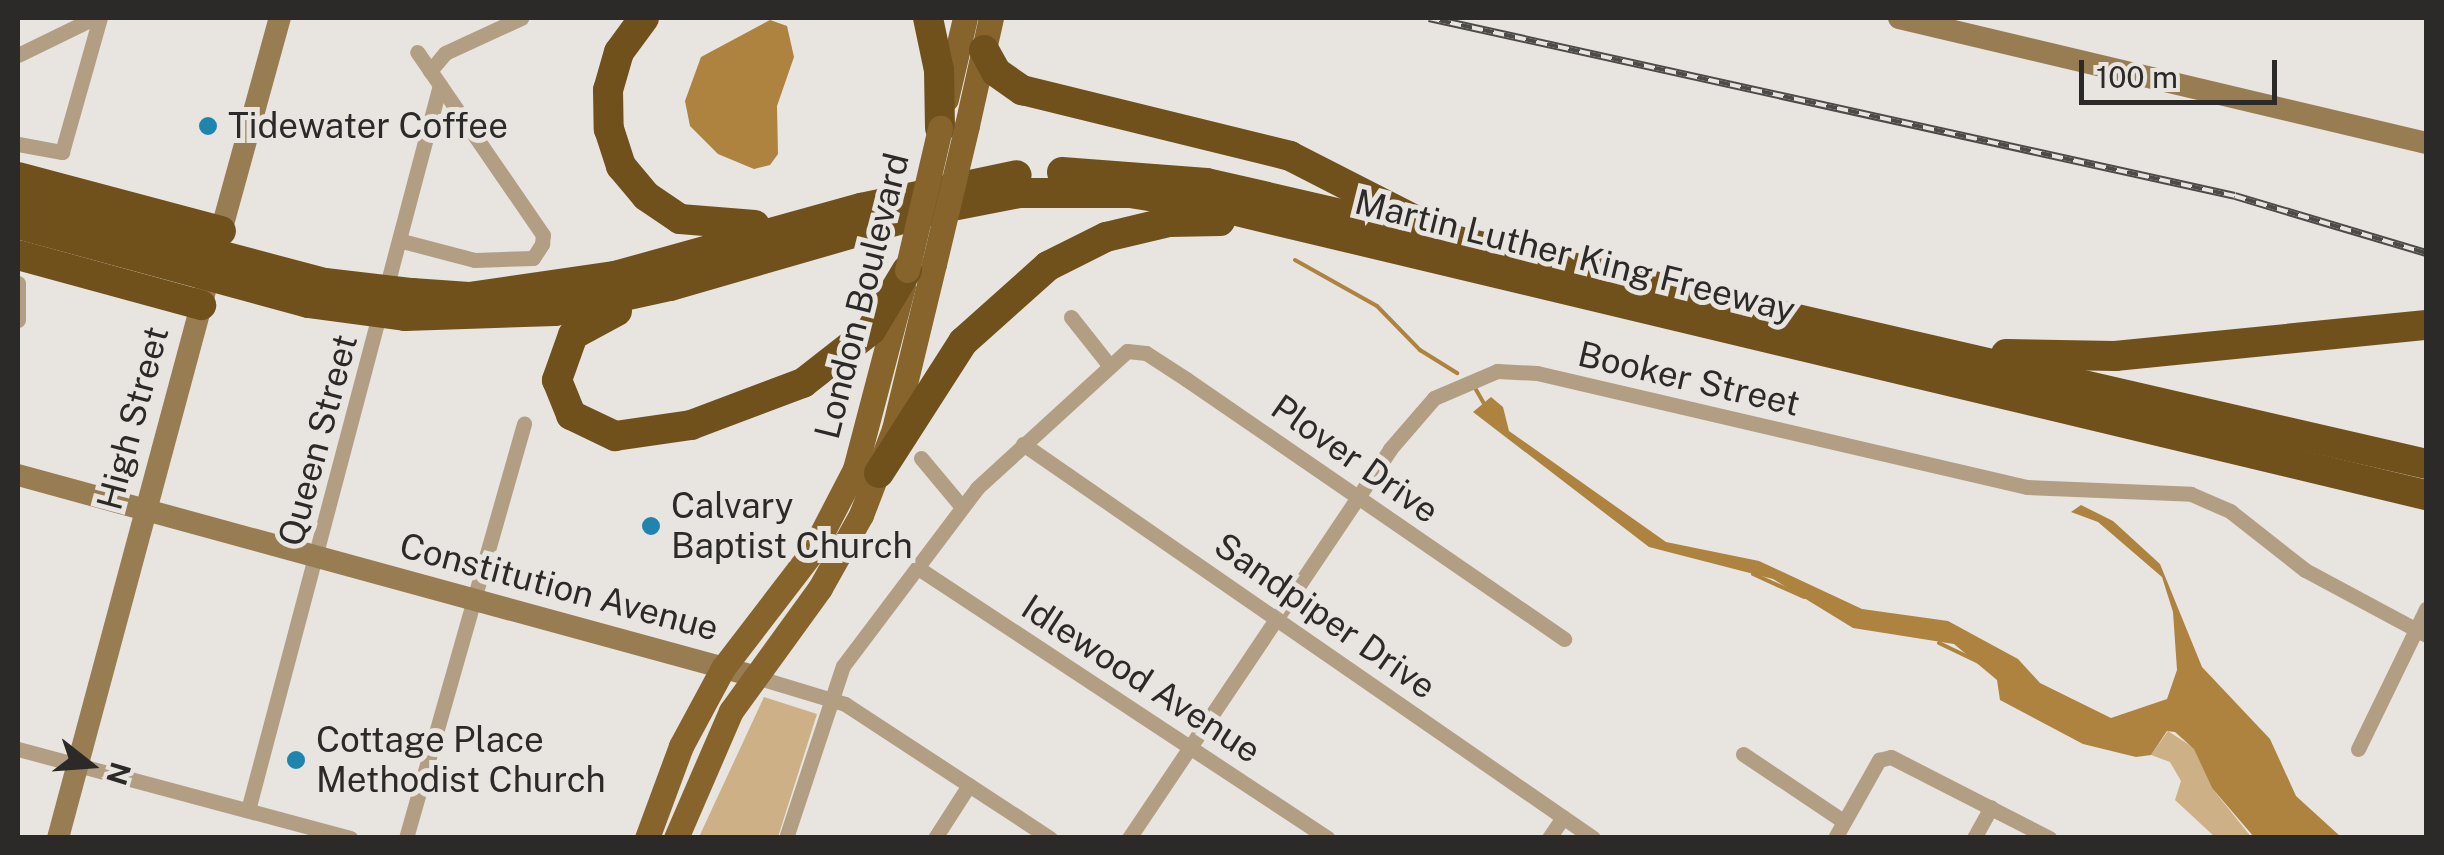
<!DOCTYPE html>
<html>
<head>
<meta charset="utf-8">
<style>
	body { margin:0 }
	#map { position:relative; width:2444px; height:855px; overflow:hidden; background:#e8e4df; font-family:"Public Sans",sans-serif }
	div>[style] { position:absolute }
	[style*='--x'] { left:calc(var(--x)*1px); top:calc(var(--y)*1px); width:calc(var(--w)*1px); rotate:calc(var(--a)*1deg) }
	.green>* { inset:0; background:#cdb086 }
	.water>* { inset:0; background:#ad833f }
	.stream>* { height:4px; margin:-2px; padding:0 2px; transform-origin:2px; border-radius:2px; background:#ad833f }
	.street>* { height:15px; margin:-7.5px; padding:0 7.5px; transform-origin:7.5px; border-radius:7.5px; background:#b29f83 }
	.secondary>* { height:22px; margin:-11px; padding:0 11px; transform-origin:11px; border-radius:11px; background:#997d52 }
	.primary>* { height:25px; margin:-12.5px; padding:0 12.5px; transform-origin:12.5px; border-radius:12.5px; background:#86642c }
	.highway>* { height:30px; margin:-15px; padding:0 15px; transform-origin:15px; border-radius:15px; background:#70511c }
	.rail>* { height:8px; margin-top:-4px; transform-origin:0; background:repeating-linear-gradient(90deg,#e8e4df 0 11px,#4d4b48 0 22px); box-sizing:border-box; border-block:2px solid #4d4b48 }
	.primary-bridge>* { height:25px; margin:-12.5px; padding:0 12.5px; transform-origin:12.5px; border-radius:12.5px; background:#86642c }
	.highway-bridge>* { height:30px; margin:-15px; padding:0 15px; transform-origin:15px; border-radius:15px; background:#70511c }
	.dots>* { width:28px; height:28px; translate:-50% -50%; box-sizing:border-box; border:5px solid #e8e4df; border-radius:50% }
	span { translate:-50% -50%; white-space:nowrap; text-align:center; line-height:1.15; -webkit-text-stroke:10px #e8e4df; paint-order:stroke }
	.poi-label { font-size:35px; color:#2c2a28 }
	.left { translate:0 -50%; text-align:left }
	.street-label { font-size:35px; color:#2c2a28 }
	.frame { position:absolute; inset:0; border:20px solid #2c2a28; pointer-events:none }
	.north { position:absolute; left:40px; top:715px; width:100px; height:100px; -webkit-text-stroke:8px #e8e4df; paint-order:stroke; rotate:107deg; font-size:28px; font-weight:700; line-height:40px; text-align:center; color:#2c2a28 }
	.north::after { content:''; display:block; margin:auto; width:35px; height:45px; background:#2c2a28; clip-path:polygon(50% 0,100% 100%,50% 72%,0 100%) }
	.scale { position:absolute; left:2079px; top:60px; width:198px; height:45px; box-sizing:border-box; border:5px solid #2c2a28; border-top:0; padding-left:12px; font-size:30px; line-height:35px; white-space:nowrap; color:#2c2a28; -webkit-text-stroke:8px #e8e4df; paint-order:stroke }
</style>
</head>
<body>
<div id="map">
	<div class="green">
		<i style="clip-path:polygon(764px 697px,817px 714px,778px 837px,699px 837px)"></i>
		<i style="clip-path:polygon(2168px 731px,2194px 748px,2212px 788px,2252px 838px,2215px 837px,2175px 800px,2181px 781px,2170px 762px,2151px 755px)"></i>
	</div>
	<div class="water">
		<i style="clip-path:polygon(770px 20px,787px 26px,794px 57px,777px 106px,778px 154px,770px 165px,754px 169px,718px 154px,690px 126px,685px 101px,701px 57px)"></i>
		<i style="clip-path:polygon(1491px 397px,1503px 407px,1509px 431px,1666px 542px,1759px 561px,1862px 609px,1948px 621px,2018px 659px,2040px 683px,2111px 718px,2167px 699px,2177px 670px,2173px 612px,2162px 577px,2098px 522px,2071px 512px,2081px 505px,2113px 521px,2160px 564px,2202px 667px,2270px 739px,2296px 796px,2341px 837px,2254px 837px,2212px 788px,2194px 749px,2175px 732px,2167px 731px,2151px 755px,2136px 757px,2083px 744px,2000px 700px,1997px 680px,1954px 644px,1853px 628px,1773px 579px,1649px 547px,1473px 412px)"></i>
	</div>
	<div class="stream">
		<i style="--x:1295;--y:260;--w:94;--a:29.3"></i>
		<i style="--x:1377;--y:306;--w:62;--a:45.7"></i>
		<i style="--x:1420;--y:350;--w:44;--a:31.9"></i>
		<i style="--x:1475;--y:388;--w:20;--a:60"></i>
		<i style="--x:1753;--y:574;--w:56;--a:24.3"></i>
		<i style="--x:1939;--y:643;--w:55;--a:25.6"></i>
	</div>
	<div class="street">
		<i style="--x:18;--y:55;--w:85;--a:-26"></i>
		<i style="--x:430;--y:71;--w:23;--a:-50"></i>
		<i style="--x:445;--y:53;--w:84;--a:-24.7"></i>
		<i style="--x:18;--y:144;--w:45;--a:10.3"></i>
		<i style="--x:62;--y:152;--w:139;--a:-74.2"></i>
		<i style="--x:402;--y:241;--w:75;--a:14.6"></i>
		<i style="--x:475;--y:260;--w:58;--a:-2"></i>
		<i style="--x:533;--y:258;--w:17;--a:-57"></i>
		<i style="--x:542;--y:244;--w:9;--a:-84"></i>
		<i style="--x:543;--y:235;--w:222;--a:-124.5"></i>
		<i style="--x:18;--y:283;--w:37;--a:90"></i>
		<i style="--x:1071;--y:317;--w:61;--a:51.6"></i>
		<i style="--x:1023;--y:444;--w:693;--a:34.65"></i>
		<i style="--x:921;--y:458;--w:64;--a:50.1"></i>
		<i style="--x:921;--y:570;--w:487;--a:33.4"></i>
		<i style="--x:753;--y:676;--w:96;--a:16.9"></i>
		<i style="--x:845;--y:704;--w:245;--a:33.2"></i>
		<i style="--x:18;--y:749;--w:344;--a:15"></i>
		<i style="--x:2358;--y:749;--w:156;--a:-64.1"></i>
		<i style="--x:1743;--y:754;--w:120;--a:33.8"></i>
		<i style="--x:248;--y:810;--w:750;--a:-75.17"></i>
		<i style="--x:406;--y:838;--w:431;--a:-74.1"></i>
		<i style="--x:786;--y:838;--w:181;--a:-71.7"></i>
		<i style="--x:843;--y:666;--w:223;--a:-53"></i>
		<i style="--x:977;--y:488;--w:203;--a:-42.4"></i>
		<i style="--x:1127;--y:351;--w:19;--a:6"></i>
		<i style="--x:1146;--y:353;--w:48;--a:33"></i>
		<i style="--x:1186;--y:379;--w:459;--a:34.5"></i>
		<i style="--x:935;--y:838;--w:63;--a:-57.3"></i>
		<i style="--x:1129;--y:838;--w:468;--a:-56.1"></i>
		<i style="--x:1390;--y:449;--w:67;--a:-49.2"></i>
		<i style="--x:1434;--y:398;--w:69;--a:-23.2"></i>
		<i style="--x:1497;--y:371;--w:40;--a:2.9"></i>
		<i style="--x:1537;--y:373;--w:503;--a:13.1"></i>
		<i style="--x:2027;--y:487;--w:164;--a:2.4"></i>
		<i style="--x:2191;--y:494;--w:43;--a:23.6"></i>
		<i style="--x:2230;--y:511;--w:95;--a:38.2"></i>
		<i style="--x:2305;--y:570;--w:137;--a:28.2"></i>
		<i style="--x:1549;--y:838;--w:25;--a:-56"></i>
		<i style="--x:1835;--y:838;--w:90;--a:-60.6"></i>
		<i style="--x:1879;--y:760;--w:12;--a:-14"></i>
		<i style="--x:1891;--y:757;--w:178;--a:27.1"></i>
		<i style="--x:1974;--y:838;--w:35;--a:-61"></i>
	</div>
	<div class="secondary">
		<i style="--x:1899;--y:18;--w:542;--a:13.34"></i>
		<i style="--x:217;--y:246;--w:237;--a:-74.6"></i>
		<i style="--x:18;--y:475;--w:762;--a:15.29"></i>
		<i style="--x:58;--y:838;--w:566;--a:-74.96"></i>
	</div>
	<div class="primary">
		<i style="--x:946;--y:99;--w:83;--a:-76.8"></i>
		<i style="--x:967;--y:125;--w:110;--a:-77.4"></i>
		<i style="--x:647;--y:838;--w:98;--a:-69.7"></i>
		<i style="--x:681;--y:746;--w:89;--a:-61.7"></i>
		<i style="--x:723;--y:668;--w:146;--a:-52.5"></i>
		<i style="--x:812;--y:552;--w:93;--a:-62.6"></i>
		<i style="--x:855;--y:469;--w:189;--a:-75.3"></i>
		<i style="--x:676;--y:838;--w:138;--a:-66.6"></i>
		<i style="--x:731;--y:711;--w:152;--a:-54.1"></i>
		<i style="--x:820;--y:588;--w:84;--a:-60.7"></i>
		<i style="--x:861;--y:515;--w:92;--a:-69"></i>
		<i style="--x:894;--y:429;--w:170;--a:-76.4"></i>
	</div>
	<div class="highway">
		<i style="--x:644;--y:18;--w:42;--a:126.3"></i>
		<i style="--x:619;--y:52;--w:40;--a:106"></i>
		<i style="--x:608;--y:90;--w:39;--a:89"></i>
		<i style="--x:609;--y:129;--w:39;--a:72"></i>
		<i style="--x:621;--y:166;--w:39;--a:50"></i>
		<i style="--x:646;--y:196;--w:41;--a:34.1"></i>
		<i style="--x:680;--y:219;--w:75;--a:4.6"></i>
		<i style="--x:928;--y:18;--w:53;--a:78.1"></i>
		<i style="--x:939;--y:70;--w:58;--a:89"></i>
		<i style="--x:984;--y:50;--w:25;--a:61"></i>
		<i style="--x:996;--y:72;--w:32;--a:35"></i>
		<i style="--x:1022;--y:90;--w:276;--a:13.8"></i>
		<i style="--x:1290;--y:156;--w:138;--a:27.1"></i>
		<i style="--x:1062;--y:172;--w:145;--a:4.3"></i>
		<i style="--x:1207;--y:183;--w:1251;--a:12.98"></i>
		<i style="--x:18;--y:177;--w:210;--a:14.9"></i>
		<i style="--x:18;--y:255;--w:190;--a:15.3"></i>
		<i style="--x:412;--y:293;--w:57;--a:4"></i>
		<i style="--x:469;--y:297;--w:148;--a:-8.2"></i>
		<i style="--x:615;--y:276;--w:255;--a:-15.5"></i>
		<i style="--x:861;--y:208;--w:159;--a:-11.9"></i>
		<i style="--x:617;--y:311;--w:50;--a:151.4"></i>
		<i style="--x:573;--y:335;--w:48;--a:109.6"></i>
		<i style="--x:557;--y:380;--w:38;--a:68"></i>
		<i style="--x:571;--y:415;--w:49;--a:25.5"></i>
		<i style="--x:615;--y:436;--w:77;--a:-8.2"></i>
		<i style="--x:691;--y:425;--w:120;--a:-20.6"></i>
		<i style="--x:803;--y:383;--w:86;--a:-37.9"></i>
		<i style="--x:871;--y:330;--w:70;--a:-59"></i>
		<i style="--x:405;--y:316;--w:150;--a:-1.9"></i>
		<i style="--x:555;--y:311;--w:118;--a:-12.3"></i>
		<i style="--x:670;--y:286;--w:278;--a:-16.1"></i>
		<i style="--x:937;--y:209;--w:84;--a:-11"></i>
		<i style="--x:1019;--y:193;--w:111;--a:0"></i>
		<i style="--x:1130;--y:193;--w:95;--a:9.1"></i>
		<i style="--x:1224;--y:208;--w:1236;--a:13.43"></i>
		<i style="--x:2006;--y:354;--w:109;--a:1.1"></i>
		<i style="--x:2115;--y:356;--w:313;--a:-5.7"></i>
		<i style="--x:879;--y:473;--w:156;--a:-57.3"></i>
		<i style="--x:963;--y:342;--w:114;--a:-41.8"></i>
		<i style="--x:1048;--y:266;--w:65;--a:-26.6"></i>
		<i style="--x:1106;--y:237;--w:65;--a:-13.4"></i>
		<i style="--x:1169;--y:222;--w:51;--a:-1.1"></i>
	</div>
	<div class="rail">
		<i style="--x:1429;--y:18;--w:825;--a:12.45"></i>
		<i style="--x:2235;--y:196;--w:199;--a:16.6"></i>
	</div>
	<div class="primary-bridge">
		<i style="--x:934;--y:264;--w:143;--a:-76.6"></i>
		<i style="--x:907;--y:270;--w:146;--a:-76.9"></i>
	</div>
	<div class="highway-bridge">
		<i style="--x:18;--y:202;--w:318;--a:14.8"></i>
		<i style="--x:325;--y:283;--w:88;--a:6.6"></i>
		<i style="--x:18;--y:224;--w:301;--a:15.2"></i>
		<i style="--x:308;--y:303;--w:98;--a:7.6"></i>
	</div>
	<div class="dots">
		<i style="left:208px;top:126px;background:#1f84ae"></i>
		<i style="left:651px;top:526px;background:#1f84ae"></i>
		<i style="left:296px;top:760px;background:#1f84ae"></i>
	</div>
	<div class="poi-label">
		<span class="left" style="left:228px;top:126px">Tidewater Coffee</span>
		<span class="left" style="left:671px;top:526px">Calvary<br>Baptist Church</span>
		<span class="left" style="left:316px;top:760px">Cottage Place<br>Methodist Church</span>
	</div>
	<div class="street-label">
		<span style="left:1575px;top:256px;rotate:14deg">Martin Luther King Freeway</span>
		<span style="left:862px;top:296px;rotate:-76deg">London Boulevard</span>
		<span style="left:1689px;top:379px;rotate:13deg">Booker Street</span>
		<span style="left:133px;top:418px;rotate:-75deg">High Street</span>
		<span style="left:318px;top:440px;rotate:-75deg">Queen Street</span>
		<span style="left:1355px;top:459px;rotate:35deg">Plover Drive</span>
		<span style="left:559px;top:587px;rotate:15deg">Constitution Avenue</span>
		<span style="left:1325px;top:616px;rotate:35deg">Sandpiper Drive</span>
		<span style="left:1141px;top:679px;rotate:33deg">Idlewood Avenue</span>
	</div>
	<div class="frame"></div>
	<div class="north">N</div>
	<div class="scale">100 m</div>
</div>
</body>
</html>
